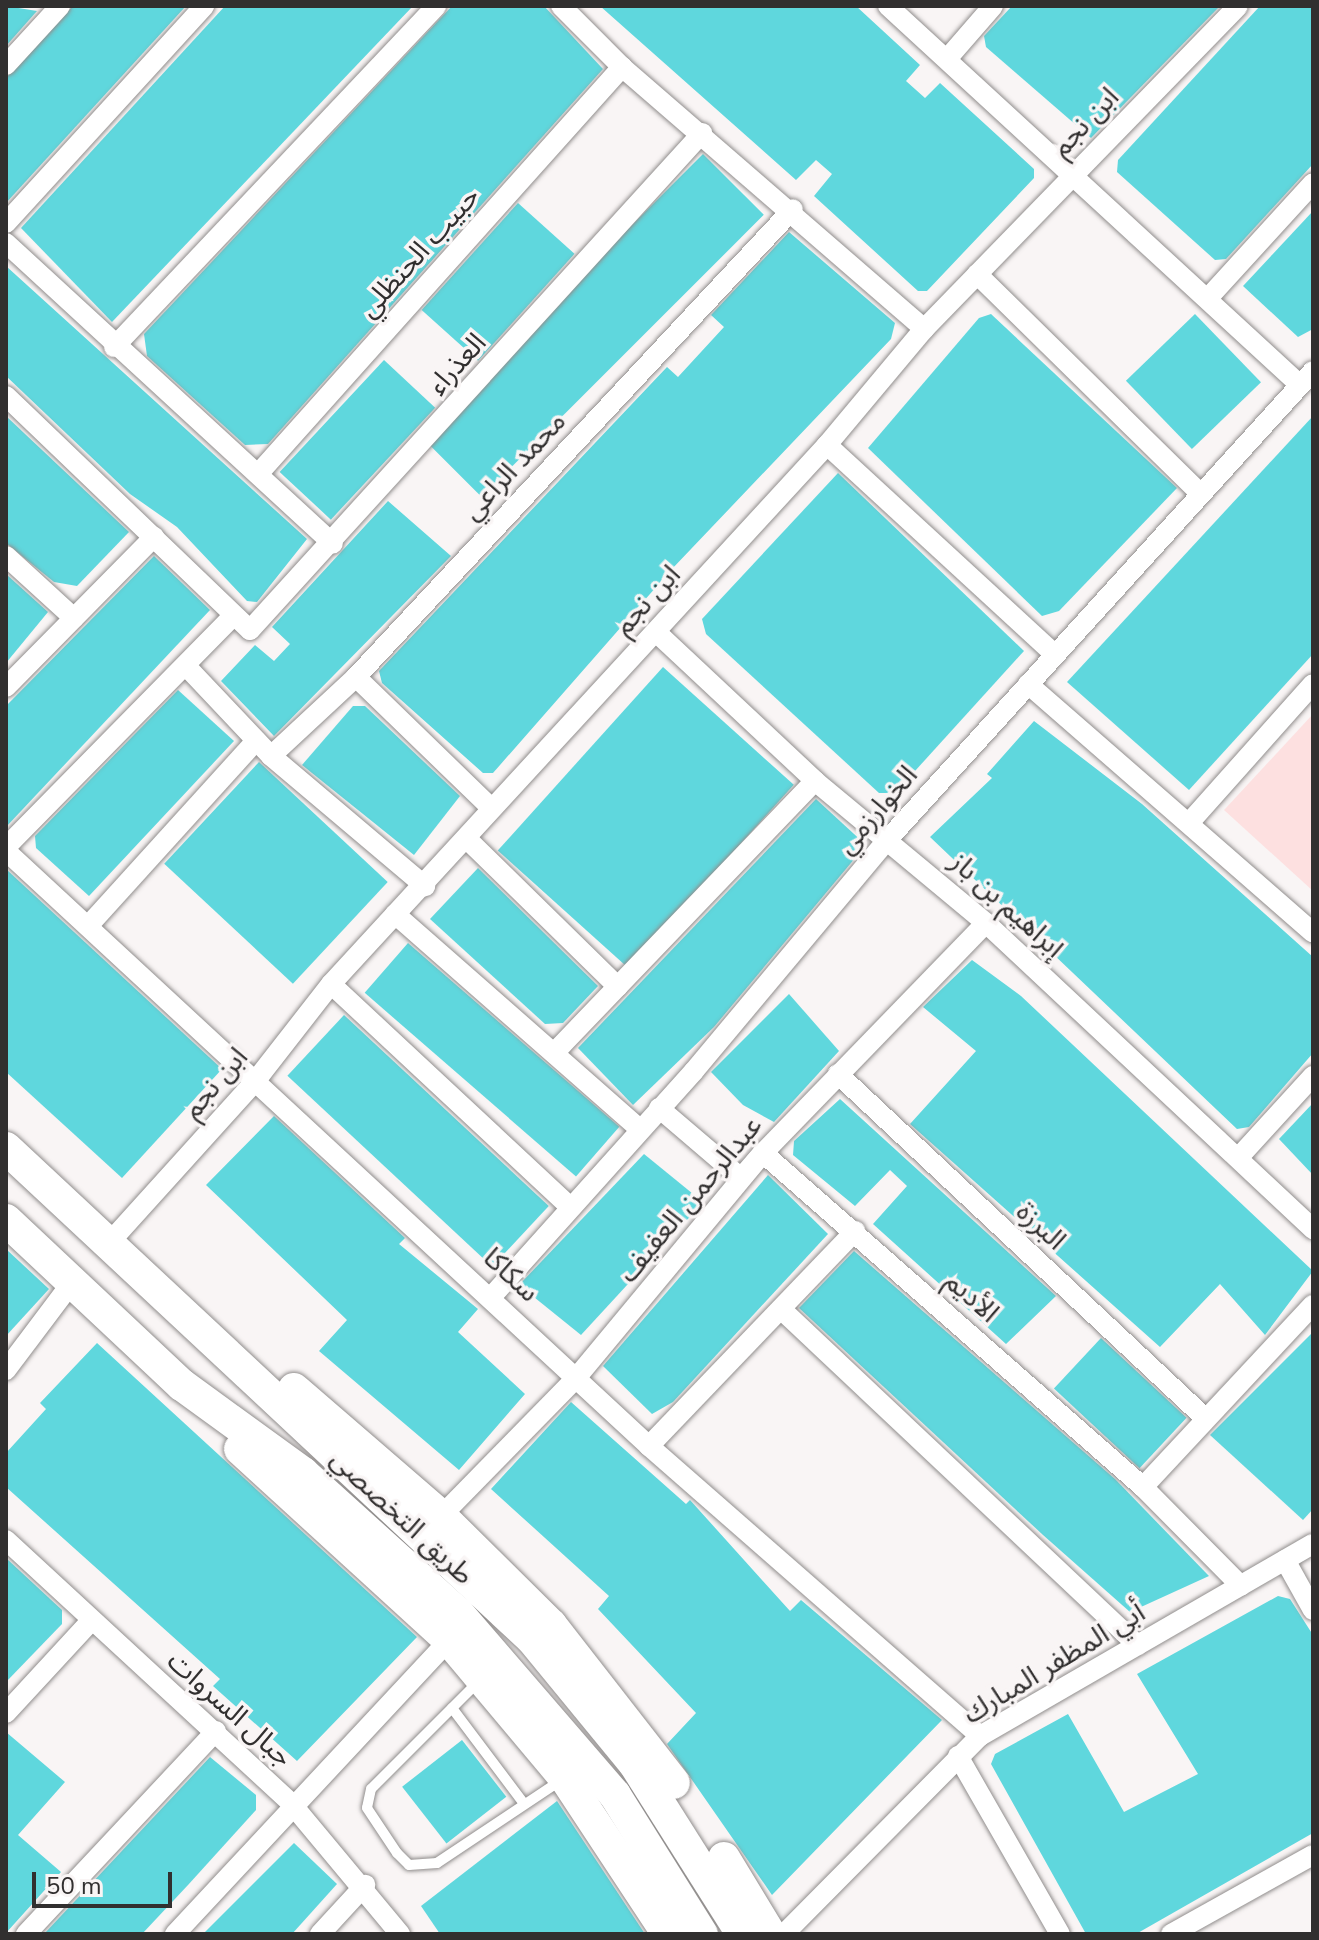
<!DOCTYPE html>
<html>
<head>
<meta charset="utf-8">
<style>
	body { margin:0 }
	#map { position:relative; width:1319px; height:1940px; overflow:hidden; background:#f9f5f5; font-family:"Nunito Sans","Noto Sans Arabic",sans-serif }
	div>[style] { position:absolute }
	[style*='--x'] { left:calc(var(--x)*1px); top:calc(var(--y)*1px); width:calc(var(--w)*1px); rotate:calc(var(--a)*1deg) }
	.green>* { inset:0; background:#fde0e0 }
	.building>* { inset:0; background:#5fd7dd; transform-origin:0 0 }
	.roads { filter:drop-shadow(0 0 2px #908d8c) drop-shadow(0 0 2px #908d8c) }
	.service>* { height:10px; margin:-5px; padding:0 5px; transform-origin:5px; border-radius:5px; background:#fff }
	.minor>* { height:20px; margin:-10px; padding:0 10px; transform-origin:10px; border-radius:10px; background:#fff }
	.primary>* { height:32px; margin:-16px; padding:0 16px; transform-origin:16px; border-radius:16px; background:#fff }
	span { translate:-50% -50%; white-space:nowrap; text-align:center; line-height:1.15; -webkit-text-stroke:7px #f9f5f5; paint-order:stroke }
	.street-label { font-size:28px; color:#312f2f }
	.frame { position:absolute; inset:0; border:8px solid #312f2f; pointer-events:none }
	.scale { position:absolute; left:32px; top:1872px; width:140px; height:36px; box-sizing:border-box; border:4px solid #312f2f; border-top:0; padding-left:10px; font-size:24px; line-height:28px; white-space:nowrap; color:#312f2f; -webkit-text-stroke:6px #f9f5f5; paint-order:stroke }
</style>
</head>
<body>
<div id="map">
	<div class="green">
		<i style="clip-path:polygon(1313px 714px,1313px 891px,1224px 810px)"></i>
	</div>
	<div class="building">
		<i style="clip-path:polygon(6px 6px,37px 11px,6px 46px)"></i>
		<i style="clip-path:polygon(73px 6px,186px 6px,6px 203px,6px 78px)"></i>
		<i style="clip-path:polygon(225px 6px,413px 6px,112px 322px,21px 228px)"></i>
		<i style="clip-path:polygon(452px 6px,544px 6px,603px 69px,268px 444px,245px 445px,147px 356px,144px 334px)"></i>
		<i style="clip-path:polygon(600px 6px,856px 6px,920px 65px,906px 81px,925px 98px,940px 83px,1034px 169px,1034px 178px,927px 291px,918px 291px,814px 196px,832px 174px,816px 160px,796px 180px)"></i>
		<i style="clip-path:polygon(1012px 6px,1220px 6px,1091px 138px,986px 47px,984px 36px)"></i>
		<i style="clip-path:polygon(1260px 6px,1313px 6px,1313px 164px,1226px 259px,1215px 260px,1117px 172px,1118px 160px)"></i>
		<i style="left:703px;top:154px;width:86px;height:399px;rotate:45deg"></i>
		<i style="left:518px;top:203px;width:76px;height:144px;rotate:42deg"></i>
		<i style="clip-path:polygon(1313px 211px,1313px 329px,1298px 337px,1243px 286px)"></i>
		<i style="clip-path:polygon(789px 232px,895px 323px,891px 339px,671px 570px,493px 773px,483px 773px,382px 683px,379px 671px,667px 367px,678px 377px,724px 327px,711px 315px)"></i>
		<i style="clip-path:polygon(6px 266px,307px 539px,257px 602px,247px 601px,177px 527px,130px 494px,6px 376px)"></i>
		<i style="clip-path:polygon(991px 314px,1177px 488px,1059px 611px,1042px 616px,868px 448px,979px 318px)"></i>
		<i style="left:1195px;top:314px;width:95px;height:96px;rotate:46deg"></i>
		<i style="left:384px;top:360px;width:70px;height:153px;rotate:43deg"></i>
		<i style="clip-path:polygon(6px 416px,129px 532px,77px 586px,54px 582px,6px 543px)"></i>
		<i style="clip-path:polygon(1313px 416px,1313px 654px,1189px 790px,1067px 682px)"></i>
		<i style="clip-path:polygon(838px 473px,1024px 651px,895px 793px,879px 793px,706px 634px,702px 619px)"></i>
		<i style="clip-path:polygon(388px 501px,451px 556px,274px 736px,221px 681px,255px 645px,274px 661px,290px 644px,272px 627px)"></i>
		<i style="clip-path:polygon(154px 556px,210px 610px,6px 827px,6px 706px)"></i>
		<i style="clip-path:polygon(6px 574px,48px 612px,6px 663px)"></i>
		<i style="left:663px;top:667px;width:176px;height:247px;rotate:42deg"></i>
		<i style="clip-path:polygon(178px 690px,234px 741px,89px 896px,36px 848px,35px 836px)"></i>
		<i style="clip-path:polygon(353px 706px,365px 706px,460px 796px,414px 855px,302px 765px)"></i>
		<i style="clip-path:polygon(1034px 721px,1142px 804px,1313px 957px,1313px 1053px,1249px 1127px,1237px 1129px,930px 837px,992px 778px,987px 774px)"></i>
		<i style="left:259px;top:762px;width:176px;height:139px;rotate:43deg"></i>
		<i style="clip-path:polygon(816px 799px,866px 845px,714px 1027px,633px 1105px,578px 1048px)"></i>
		<i style="clip-path:polygon(478px 868px,598px 986px,563px 1023px,545px 1024px,430px 919px)"></i>
		<i style="clip-path:polygon(6px 869px,222px 1069px,122px 1178px,6px 1072px)"></i>
		<i style="left:408px;top:943px;width:280px;height:66px;rotate:41deg"></i>
		<i style="clip-path:polygon(972px 960px,1021px 996px,1313px 1271px,1265px 1335px,1220px 1284px,1160px 1347px,910px 1124px,976px 1051px,923px 1007px)"></i>
		<i style="clip-path:polygon(789px 994px,839px 1051px,774px 1122px,743px 1105px,711px 1072px)"></i>
		<i style="left:344px;top:1015px;width:280px;height:83px;rotate:43deg"></i>
		<i style="clip-path:polygon(840px 1099px,1056px 1296px,1006px 1344px,873px 1224px,907px 1186px,890px 1170px,855px 1206px,793px 1155px,794px 1141px)"></i>
		<i style="clip-path:polygon(1313px 1103px,1313px 1175px,1279px 1139px)"></i>
		<i style="clip-path:polygon(274px 1116px,405px 1238px,399px 1244px,478px 1309px,458px 1332px,525px 1394px,459px 1470px,319px 1351px,347px 1320px,206px 1185px)"></i>
		<i style="clip-path:polygon(644px 1154px,698px 1198px,698px 1208px,581px 1335px,519px 1285px)"></i>
		<i style="clip-path:polygon(768px 1175px,828px 1234px,673px 1402px,652px 1414px,603px 1366px)"></i>
		<i style="clip-path:polygon(6px 1249px,49px 1289px,6px 1336px)"></i>
		<i style="clip-path:polygon(854px 1251px,1115px 1479px,1209px 1576px,1130px 1612px,1043px 1535px,799px 1308px)"></i>
		<i style="clip-path:polygon(1313px 1332px,1313px 1509px,1303px 1520px,1210px 1435px)"></i>
		<i style="left:1101px;top:1338px;width:117px;height:69px;rotate:43deg"></i>
		<i style="clip-path:polygon(97px 1343px,417px 1637px,297px 1761px,213px 1686px,220px 1679px,6px 1487px,6px 1453px,46px 1409px,40px 1403px)"></i>
		<i style="clip-path:polygon(571px 1402px,686px 1504px,690px 1500px,790px 1611px,801px 1600px,942px 1720px,772px 1895px,667px 1744px,696px 1713px,598px 1609px,609px 1596px,491px 1489px)"></i>
		<i style="clip-path:polygon(6px 1558px,62px 1610px,62px 1624px,6px 1682px)"></i>
		<i style="clip-path:polygon(1278px 1596px,1290px 1599px,1313px 1635px,1313px 1833px,1136px 1934px,1086px 1934px,991px 1764px,995px 1754px,1068px 1714px,1124px 1812px,1198px 1774px,1137px 1674px)"></i>
		<i style="clip-path:polygon(6px 1732px,65px 1782px,18px 1835px,61px 1872px,6px 1933px)"></i>
		<i style="left:462px;top:1740px;width:72px;height:76px;rotate:52deg"></i>
		<i style="clip-path:polygon(210px 1757px,256px 1795px,256px 1810px,188px 1885px,142px 1934px,44px 1934px)"></i>
		<i style="clip-path:polygon(557px 1801px,645px 1934px,440px 1934px,421px 1906px)"></i>
		<i style="clip-path:polygon(294px 1843px,337px 1884px,292px 1934px,203px 1934px)"></i>
	</div>
	<div class="roads">
		<div class="service">
			<i style="--x:478;--y:1682;--w:151;--a:135"></i>
			<i style="--x:371;--y:1789;--w:19;--a:102"></i>
			<i style="--x:367;--y:1808;--w:54;--a:56.3"></i>
			<i style="--x:397;--y:1853;--w:17;--a:45"></i>
			<i style="--x:409;--y:1865;--w:28;--a:-4"></i>
			<i style="--x:437;--y:1863;--w:148;--a:-33.7"></i>
			<i style="--x:452;--y:1708;--w:116;--a:53"></i>
		</div>
		<div class="minor">
			<i style="--x:561;--y:6;--w:86;--a:45"></i>
			<i style="--x:622;--y:67;--w:400;--a:40.9"></i>
			<i style="--x:888;--y:6;--w:560;--a:42.61"></i>
			<i style="--x:947;--y:59;--w:70;--a:-49"></i>
			<i style="--x:6;--y:65;--w:80;--a:-47.5"></i>
			<i style="--x:6;--y:223;--w:294;--a:-47.6"></i>
			<i style="--x:6;--y:243;--w:444;--a:42.6"></i>
			<i style="--x:977;--y:274;--w:314;--a:44.5"></i>
			<i style="--x:1209;--y:297;--w:154;--a:-47.6"></i>
			<i style="--x:114;--y:347;--w:469;--a:-46.6"></i>
			<i style="--x:6;--y:396;--w:338;--a:43.8"></i>
			<i style="--x:250;--y:630;--w:672;--a:-47.71"></i>
			<i style="--x:827;--y:445;--w:310;--a:42.6"></i>
			<i style="--x:259;--y:473;--w:545;--a:-48.2"></i>
			<i style="--x:6;--y:556;--w:92;--a:42.4"></i>
			<i style="--x:656;--y:632;--w:218;--a:43.1"></i>
			<i style="--x:815;--y:781;--w:222;--a:39.7"></i>
			<i style="--x:986;--y:923;--w:448;--a:43.1"></i>
			<i style="--x:186;--y:666;--w:124;--a:46.6"></i>
			<i style="--x:271;--y:756;--w:202;--a:40.2"></i>
			<i style="--x:356;--y:677;--w:187;--a:44.1"></i>
			<i style="--x:1028;--y:684;--w:378;--a:41.1"></i>
			<i style="--x:6;--y:687;--w:211;--a:-45.4"></i>
			<i style="--x:271;--y:756;--w:116;--a:-42.9"></i>
			<i style="--x:356;--y:677;--w:640;--a:-46.96"></i>
			<i style="--x:1189;--y:823;--w:186;--a:-48.3"></i>
			<i style="--x:467;--y:839;--w:211;--a:44.4"></i>
			<i style="--x:6;--y:847;--w:324;--a:-45.5"></i>
			<i style="--x:6;--y:851;--w:876;--a:42.78"></i>
			<i style="--x:649;--y:1446;--w:440;--a:41.2"></i>
			<i style="--x:395;--y:914;--w:326;--a:41.3"></i>
			<i style="--x:88;--y:926;--w:250;--a:-47.8"></i>
			<i style="--x:331;--y:984;--w:325;--a:43"></i>
			<i style="--x:554;--y:1053;--w:377;--a:-46.2"></i>
			<i style="--x:838;--y:1074;--w:504;--a:43.15"></i>
			<i style="--x:659;--y:1108;--w:108;--a:40.5"></i>
			<i style="--x:741;--y:1178;--w:33;--a:-49"></i>
			<i style="--x:763;--y:1153;--w:506;--a:41.31"></i>
			<i style="--x:1143;--y:1487;--w:139;--a:45.3"></i>
			<i style="--x:1239;--y:1157;--w:110;--a:-47.6"></i>
			<i style="--x:109;--y:1243;--w:221;--a:-47.9"></i>
			<i style="--x:257;--y:1079;--w:120;--a:-52.1"></i>
			<i style="--x:331;--y:984;--w:732;--a:-47.38"></i>
			<i style="--x:827;--y:445;--w:151;--a:-50.1"></i>
			<i style="--x:924;--y:329;--w:450;--a:-45.8"></i>
			<i style="--x:493;--y:1295;--w:301;--a:-48.1"></i>
			<i style="--x:694;--y:1071;--w:305;--a:-50.1"></i>
			<i style="--x:890;--y:837;--w:629;--a:-47.77"></i>
			<i style="--x:781;--y:1309;--w:490;--a:43.3"></i>
			<i style="--x:6;--y:1370;--w:111;--a:-53"></i>
			<i style="--x:649;--y:1446;--w:298;--a:-46.2"></i>
			<i style="--x:1143;--y:1487;--w:249;--a:-47"></i>
			<i style="--x:441;--y:1516;--w:194;--a:-45.6"></i>
			<i style="--x:577;--y:1377;--w:291;--a:-50.3"></i>
			<i style="--x:763;--y:1153;--w:320;--a:-45.9"></i>
			<i style="--x:6;--y:1540;--w:386;--a:42.7"></i>
			<i style="--x:290;--y:1802;--w:172;--a:50.2"></i>
			<i style="--x:1285;--y:1560;--w:57;--a:60.8"></i>
			<i style="--x:6;--y:1713;--w:125;--a:-47.3"></i>
			<i style="--x:958;--y:1756;--w:205;--a:60.2"></i>
			<i style="--x:26;--y:1934;--w:278;--a:-46.9"></i>
			<i style="--x:175;--y:1934;--w:402;--a:-47"></i>
			<i style="--x:320;--y:1934;--w:67;--a:-47.4"></i>
			<i style="--x:784;--y:1934;--w:279;--a:-45.3"></i>
			<i style="--x:980;--y:1736;--w:384;--a:-30"></i>
			<i style="--x:1171;--y:1934;--w:162;--a:-29.1"></i>
		</div>
		<div class="primary">
			<i style="--x:6;--y:1148;--w:720;--a:43.03"></i>
			<i style="--x:532;--y:1639;--w:161;--a:50.6"></i>
			<i style="--x:634;--y:1763;--w:202;--a:57.7"></i>
			<i style="--x:6;--y:1220;--w:241;--a:43.2"></i>
			<i style="--x:182;--y:1385;--w:150;--a:36"></i>
			<i style="--x:303;--y:1473;--w:209;--a:42.1"></i>
			<i style="--x:458;--y:1613;--w:240;--a:49.2"></i>
			<i style="--x:615;--y:1795;--w:164;--a:58"></i>
			<i style="--x:294;--y:1389;--w:194;--a:40.8"></i>
			<i style="--x:441;--y:1516;--w:155;--a:44.7"></i>
			<i style="--x:551;--y:1625;--w:200;--a:52.1"></i>
			<i style="--x:240;--y:1449;--w:283;--a:42.4"></i>
			<i style="--x:449;--y:1640;--w:180;--a:50"></i>
			<i style="--x:565;--y:1778;--w:187;--a:56.6"></i>
			<i style="--x:724;--y:1858;--w:89;--a:58.8"></i>
		</div>
	</div>
	<div class="street-label">
		<span style="left:1085px;top:122px;rotate:-46deg">ابن نجم</span>
		<span style="left:419px;top:252px;rotate:-48deg">حبيب الحنظلي</span>
		<span style="left:457px;top:364px;rotate:-48deg">العذراء</span>
		<span style="left:514px;top:466px;rotate:-47deg">محمد الراعي</span>
		<span style="left:647px;top:600px;rotate:-47deg">ابن نجم</span>
		<span style="left:877px;top:810px;rotate:-49deg">الخوارزمي</span>
		<span style="left:1007px;top:905px;rotate:42deg">إبراهيم بن باز</span>
		<span style="left:215px;top:1083px;rotate:-49deg">ابن نجم</span>
		<span style="left:690px;top:1199px;rotate:-50deg">عبدالرحمن العفيف</span>
		<span style="left:1041px;top:1226px;rotate:43deg">البرزة</span>
		<span style="left:511px;top:1275px;rotate:43deg">سكاكا</span>
		<span style="left:972px;top:1297px;rotate:42deg">الأديم</span>
		<span style="left:402px;top:1517px;rotate:43deg">طريق التخصصي</span>
		<span style="left:1054px;top:1663px;rotate:-31deg">أبي المظفر المبارك</span>
		<span style="left:230px;top:1709px;rotate:42deg">جبال السروات</span>
	</div>
	<div class="frame"></div>
	<div class="scale">50 m</div>
</div>
</body>
</html>
